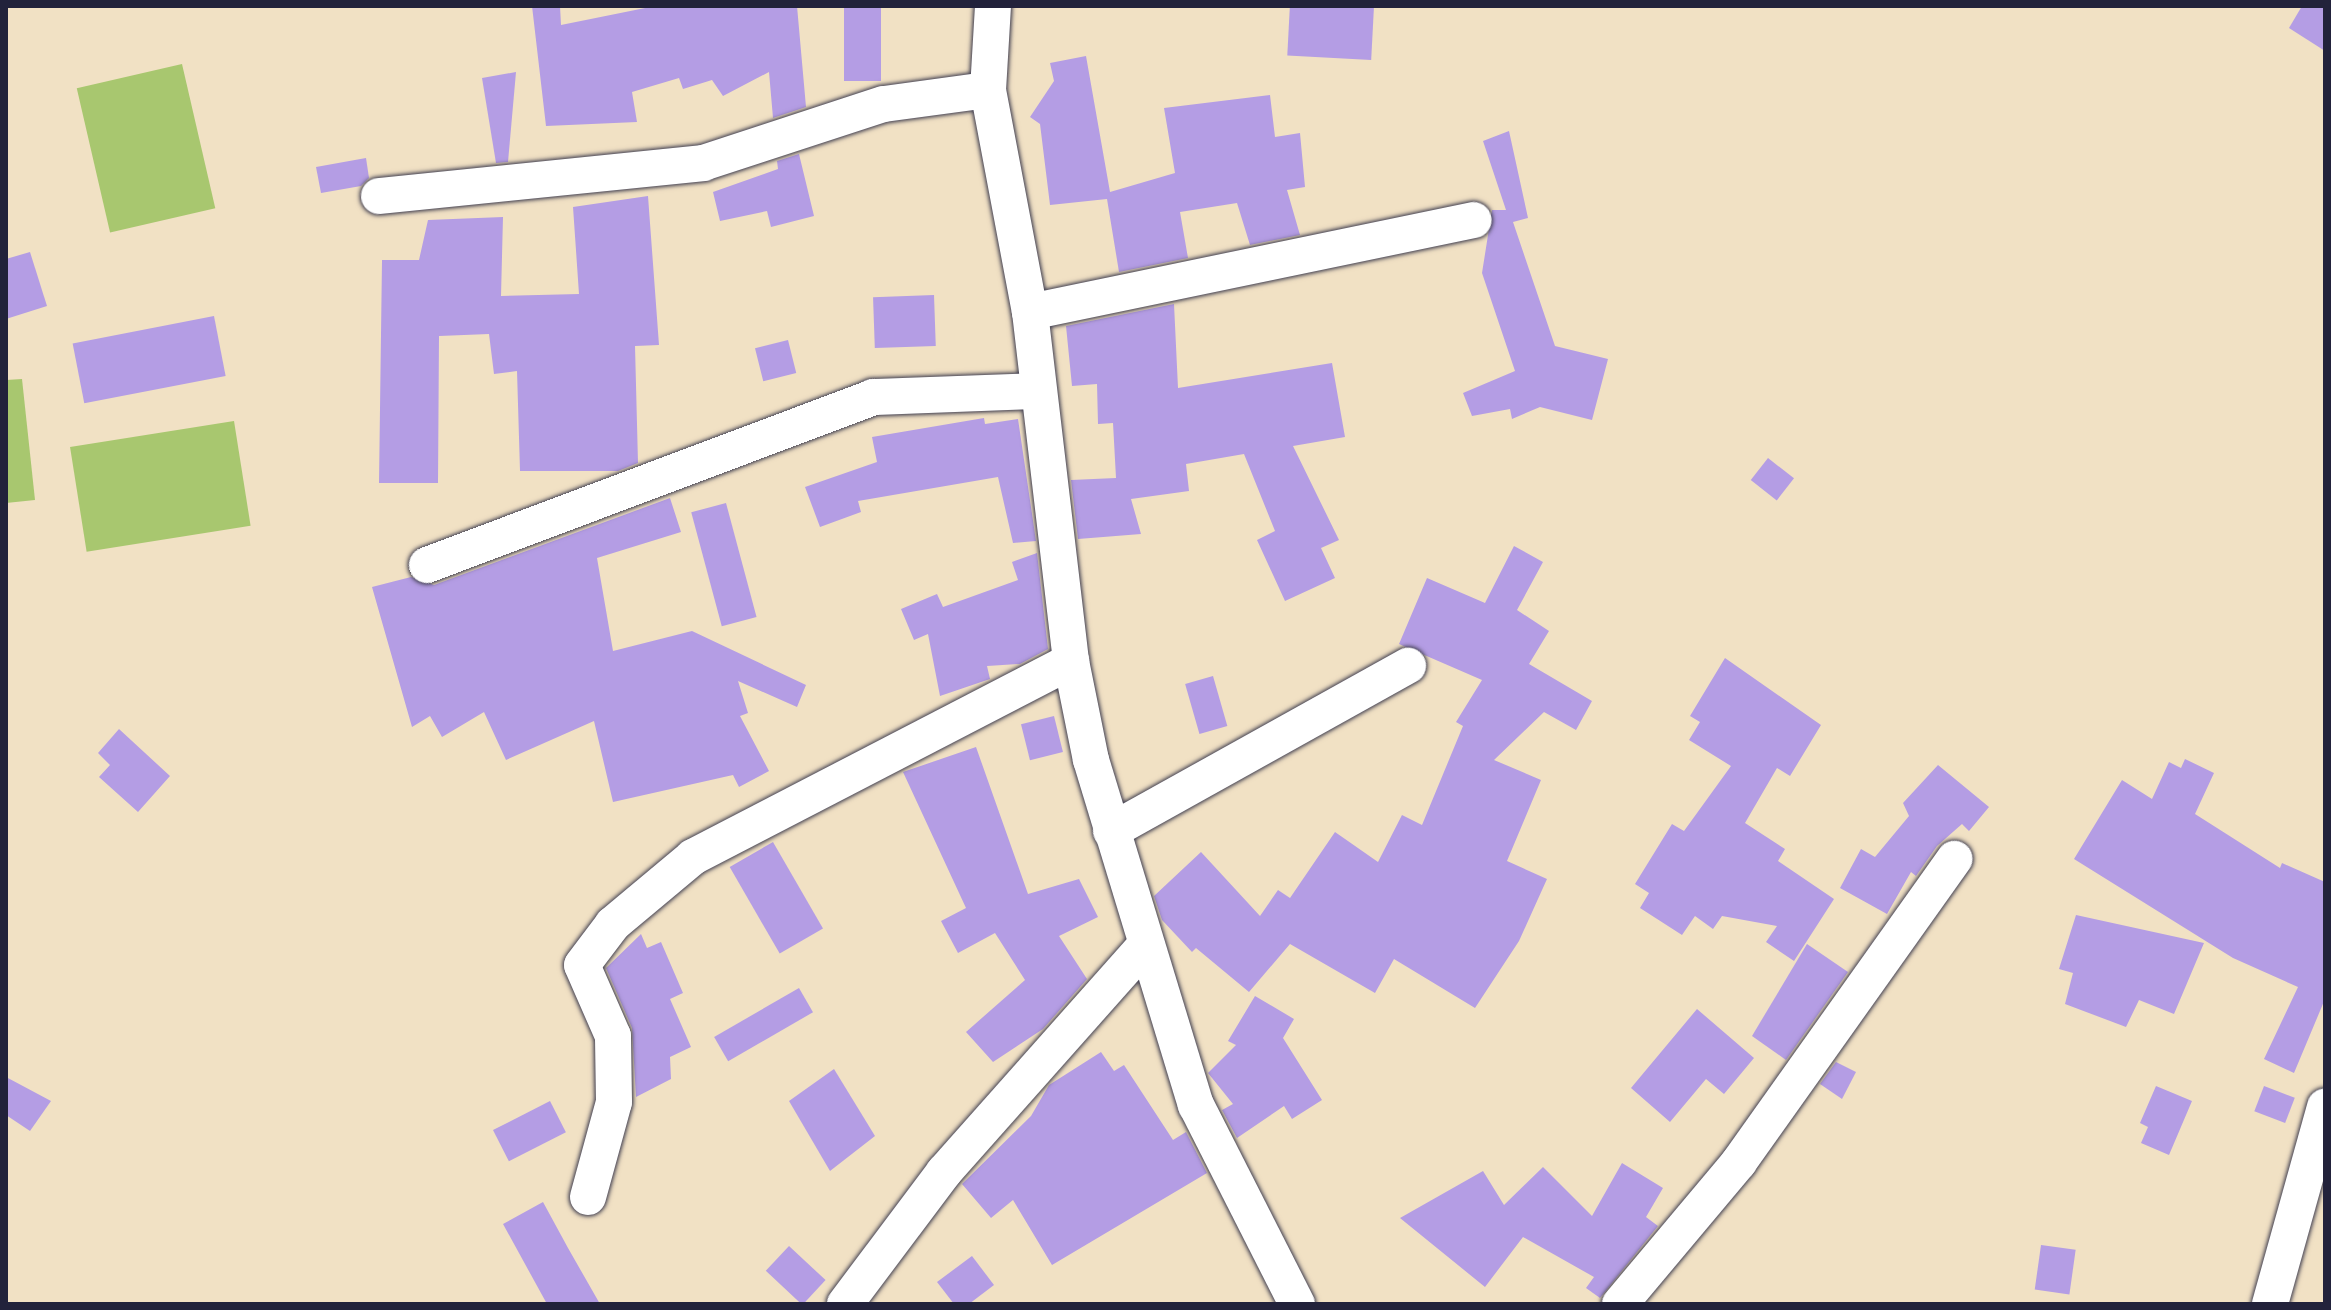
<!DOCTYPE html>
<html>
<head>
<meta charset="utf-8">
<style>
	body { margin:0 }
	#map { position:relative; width:2331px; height:1310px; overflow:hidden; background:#f1e1c4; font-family:Mynerve,sans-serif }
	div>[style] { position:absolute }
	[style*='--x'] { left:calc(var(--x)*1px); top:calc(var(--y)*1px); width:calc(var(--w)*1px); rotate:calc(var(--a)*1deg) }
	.green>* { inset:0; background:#a8c76f; transform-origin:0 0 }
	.building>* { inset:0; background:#b49de4; transform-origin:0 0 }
	.roads { filter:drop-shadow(0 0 2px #413f50) drop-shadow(0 0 2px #413f50) }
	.street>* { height:36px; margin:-18px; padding:0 18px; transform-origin:18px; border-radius:18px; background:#fff }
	span { translate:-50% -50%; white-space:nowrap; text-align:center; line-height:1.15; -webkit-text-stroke:7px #f7f3e8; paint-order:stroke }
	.frame { position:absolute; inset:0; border:8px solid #22223b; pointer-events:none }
</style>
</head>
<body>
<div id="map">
	<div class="green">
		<i style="left:182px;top:64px;width:148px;height:108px;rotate:77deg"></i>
		<i style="clip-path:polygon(22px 379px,35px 500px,6px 503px,6px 380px)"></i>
		<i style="left:234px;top:421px;width:106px;height:166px;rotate:81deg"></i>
	</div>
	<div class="building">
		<i style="clip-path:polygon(532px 6px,560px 6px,561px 25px,655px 6px,797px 6px,806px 107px,773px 118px,769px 72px,723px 96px,712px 80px,683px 89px,679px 78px,632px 92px,637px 122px,546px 126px)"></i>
		<i style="left:844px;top:6px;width:37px;height:75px"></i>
		<i style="left:1374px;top:6px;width:54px;height:84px;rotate:93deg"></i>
		<i style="clip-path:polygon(2302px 6px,2325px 6px,2325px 51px,2289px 28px)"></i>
		<i style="clip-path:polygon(1086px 56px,1110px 192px,1175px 173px,1164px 108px,1270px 95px,1275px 137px,1300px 133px,1305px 187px,1287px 190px,1300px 235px,1250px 245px,1237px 203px,1180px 212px,1188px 258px,1119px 272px,1107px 199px,1050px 205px,1040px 124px,1030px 117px,1054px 81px,1050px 63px)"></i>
		<i style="clip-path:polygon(516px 72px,508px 162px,496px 163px,482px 78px)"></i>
		<i style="clip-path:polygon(1509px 131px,1528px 218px,1513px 222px,1555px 346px,1608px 359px,1592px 420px,1540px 407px,1512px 419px,1510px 409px,1472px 416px,1463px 393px,1515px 371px,1482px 273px,1492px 210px,1506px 210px,1483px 141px)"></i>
		<i style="clip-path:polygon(799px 154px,814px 216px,771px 227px,767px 211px,720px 221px,713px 192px,778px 169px,777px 161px)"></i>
		<i style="clip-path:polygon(366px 158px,369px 178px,361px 186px,321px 193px,316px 167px)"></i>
		<i style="clip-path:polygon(648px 196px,659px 345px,635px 346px,638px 463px,618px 471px,520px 471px,517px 371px,494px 374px,489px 334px,439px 336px,438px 483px,379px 483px,382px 260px,419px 260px,428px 220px,503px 217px,501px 296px,579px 294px,573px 207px)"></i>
		<i style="clip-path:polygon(30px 252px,47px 306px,6px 319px,6px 259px)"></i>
		<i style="left:934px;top:295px;width:51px;height:61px;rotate:88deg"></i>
		<i style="clip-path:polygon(1174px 304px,1178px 388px,1332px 363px,1345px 437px,1293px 446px,1339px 540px,1321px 548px,1335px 578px,1285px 601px,1257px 540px,1275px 531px,1244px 454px,1186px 464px,1189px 491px,1131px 499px,1141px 534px,1078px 539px,1071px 480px,1116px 478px,1113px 423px,1098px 424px,1097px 384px,1072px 386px,1066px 326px)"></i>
		<i style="left:214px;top:316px;width:61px;height:144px;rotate:79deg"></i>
		<i style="left:788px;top:340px;width:34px;height:34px;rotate:76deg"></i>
		<i style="clip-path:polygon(984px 418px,985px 424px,1018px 419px,1036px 541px,1013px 543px,998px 477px,858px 501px,861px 512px,820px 527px,805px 487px,877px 462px,872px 437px)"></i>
		<i style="left:1768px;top:458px;width:33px;height:28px;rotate:38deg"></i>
		<i style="clip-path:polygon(670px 498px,681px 532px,597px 558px,613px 651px,692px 631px,806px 685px,797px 707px,738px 681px,748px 713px,740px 716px,769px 771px,739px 787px,733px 775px,613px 802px,594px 721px,506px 760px,484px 712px,442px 737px,430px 716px,412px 727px,372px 587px,411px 577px,434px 585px)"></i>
		<i style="left:726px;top:503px;width:118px;height:36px;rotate:75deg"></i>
		<i style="clip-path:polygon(1514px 546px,1543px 562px,1517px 610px,1549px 631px,1529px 664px,1592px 701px,1576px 730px,1544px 712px,1494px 760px,1541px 780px,1507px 861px,1547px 879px,1519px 941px,1475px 1008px,1394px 959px,1375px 993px,1290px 944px,1249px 992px,1196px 948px,1192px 952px,1162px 920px,1154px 896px,1201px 852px,1260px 916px,1278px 890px,1290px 898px,1335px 832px,1378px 862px,1402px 815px,1422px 825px,1463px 726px,1456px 722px,1482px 680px,1399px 644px,1427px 578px,1485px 603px)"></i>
		<i style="clip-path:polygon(1037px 553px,1048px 649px,1020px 664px,987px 666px,990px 679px,940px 696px,928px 634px,914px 640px,901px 609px,937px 594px,943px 607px,1018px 580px,1012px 562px)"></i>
		<i style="clip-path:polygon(1725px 658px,1821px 725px,1790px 776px,1777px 768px,1745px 823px,1785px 849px,1778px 861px,1834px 899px,1794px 961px,1766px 942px,1777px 926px,1722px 916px,1713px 929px,1695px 916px,1682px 935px,1640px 908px,1649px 893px,1635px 884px,1672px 824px,1684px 831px,1731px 766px,1689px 740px,1700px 722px,1690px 716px)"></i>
		<i style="left:1213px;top:676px;width:52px;height:29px;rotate:74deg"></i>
		<i style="left:1054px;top:716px;width:37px;height:34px;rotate:76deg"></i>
		<i style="clip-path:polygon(119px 729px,170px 776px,138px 812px,99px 777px,110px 765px,98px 753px)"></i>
		<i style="clip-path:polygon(976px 747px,1028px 894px,1079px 879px,1098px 917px,1059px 936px,1087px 979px,1043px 1029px,993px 1062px,966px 1032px,1025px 980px,995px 933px,958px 953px,941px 921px,966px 908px,903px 772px)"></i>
		<i style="clip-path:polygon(2185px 759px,2214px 773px,2195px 814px,2280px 868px,2282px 863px,2325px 882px,2325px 999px,2294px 1073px,2264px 1059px,2298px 987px,2233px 958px,2074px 859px,2122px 780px,2152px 799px,2169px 762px,2181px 768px)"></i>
		<i style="clip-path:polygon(1938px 765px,1989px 807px,1969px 831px,1962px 824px,1937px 846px,1916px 876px,1911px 872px,1887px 914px,1840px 888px,1861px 849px,1875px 857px,1909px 816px,1903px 803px)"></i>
		<i style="left:773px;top:842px;width:100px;height:50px;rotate:60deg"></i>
		<i style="clip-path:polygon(2076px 915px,2204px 943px,2174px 1014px,2139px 1000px,2126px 1027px,2065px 1004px,2073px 973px,2059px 969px)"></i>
		<i style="clip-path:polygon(641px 934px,647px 948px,661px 942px,683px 993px,670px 999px,691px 1047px,670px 1057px,671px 1079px,636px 1097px,632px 1028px,606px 968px)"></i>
		<i style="clip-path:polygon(1807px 944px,1848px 972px,1786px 1060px,1752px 1036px)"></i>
		<i style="left:799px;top:988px;width:28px;height:98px;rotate:60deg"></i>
		<i style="clip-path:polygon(1255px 996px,1294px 1019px,1283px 1038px,1322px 1100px,1292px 1119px,1284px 1106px,1237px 1138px,1222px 1110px,1233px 1104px,1208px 1073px,1236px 1045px,1228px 1041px)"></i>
		<i style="clip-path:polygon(1697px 1009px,1754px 1058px,1724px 1094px,1706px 1079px,1670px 1122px,1631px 1088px)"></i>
		<i style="clip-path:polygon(1101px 1052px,1114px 1071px,1124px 1065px,1173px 1140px,1186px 1132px,1207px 1173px,1052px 1265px,1013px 1200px,991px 1218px,962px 1184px,1031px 1116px,1049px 1085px)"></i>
		<i style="clip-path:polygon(1836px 1062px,1856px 1072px,1842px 1099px,1820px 1084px)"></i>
		<i style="clip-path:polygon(834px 1069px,875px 1136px,830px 1171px,789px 1101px)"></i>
		<i style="clip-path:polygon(6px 1077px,51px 1101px,30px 1131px,6px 1115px)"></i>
		<i style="clip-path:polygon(2156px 1086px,2192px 1101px,2169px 1155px,2141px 1143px,2148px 1127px,2140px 1123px)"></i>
		<i style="left:2264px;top:1086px;width:33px;height:27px;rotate:21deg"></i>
		<i style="left:550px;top:1101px;width:35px;height:64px;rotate:63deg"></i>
		<i style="clip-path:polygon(1622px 1163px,1663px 1188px,1646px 1217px,1658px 1226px,1600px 1298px,1586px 1288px,1594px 1277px,1523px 1237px,1485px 1287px,1400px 1218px,1483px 1171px,1504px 1205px,1543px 1167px,1592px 1216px)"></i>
		<i style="clip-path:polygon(543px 1202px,568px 1248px,600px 1304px,547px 1304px,503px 1224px)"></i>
		<i style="left:2041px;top:1245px;width:35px;height:45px;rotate:8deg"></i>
		<i style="left:789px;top:1246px;width:50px;height:34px;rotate:43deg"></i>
		<i style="clip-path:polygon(972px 1256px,994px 1285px,969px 1304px,954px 1304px,937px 1282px)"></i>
	</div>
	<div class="roads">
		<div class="street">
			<i style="--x:993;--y:6;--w:84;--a:93.4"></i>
			<i style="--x:988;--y:90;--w:226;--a:79.3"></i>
			<i style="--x:1030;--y:312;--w:351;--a:83.3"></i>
			<i style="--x:1071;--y:661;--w:101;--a:78.6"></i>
			<i style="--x:1091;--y:760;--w:361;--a:73.1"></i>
			<i style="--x:1196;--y:1105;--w:223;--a:63.1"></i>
			<i style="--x:379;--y:196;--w:326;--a:-5.8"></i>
			<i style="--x:703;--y:163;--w:190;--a:-18.1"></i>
			<i style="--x:884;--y:104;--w:105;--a:-7.7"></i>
			<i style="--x:1030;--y:312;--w:453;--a:-11.7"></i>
			<i style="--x:427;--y:565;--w:477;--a:-20.6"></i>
			<i style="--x:873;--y:397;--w:163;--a:-2.1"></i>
			<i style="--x:1111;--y:831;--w:340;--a:-29.1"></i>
			<i style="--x:588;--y:1197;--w:98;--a:-74.7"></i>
			<i style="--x:614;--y:1102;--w:66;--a:-90.9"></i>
			<i style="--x:613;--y:1036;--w:77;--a:-113.6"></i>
			<i style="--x:582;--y:965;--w:51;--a:-52.9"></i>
			<i style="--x:613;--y:924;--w:104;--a:-39.9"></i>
			<i style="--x:693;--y:857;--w:426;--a:-27.4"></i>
			<i style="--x:845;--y:1304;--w:165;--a:-53.1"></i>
			<i style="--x:944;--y:1172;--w:301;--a:-48.4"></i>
			<i style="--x:1620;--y:1304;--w:185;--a:-50"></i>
			<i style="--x:1739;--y:1162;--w:372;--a:-54.6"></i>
			<i style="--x:2270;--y:1304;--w:205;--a:-74.4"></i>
		</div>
	</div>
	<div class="frame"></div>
</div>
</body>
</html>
